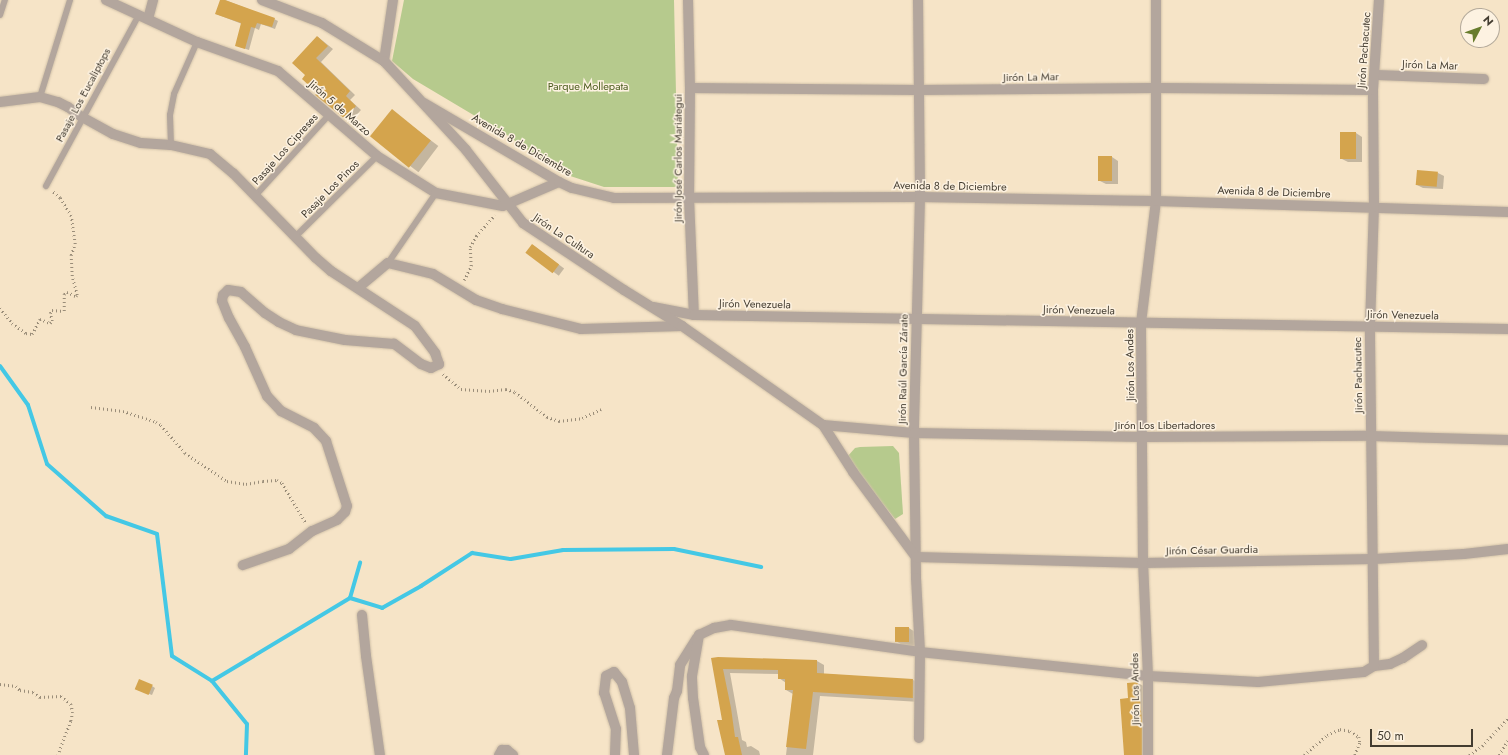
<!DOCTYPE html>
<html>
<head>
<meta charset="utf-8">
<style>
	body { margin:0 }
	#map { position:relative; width:1508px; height:755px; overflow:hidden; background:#f6e4c7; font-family:Jost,sans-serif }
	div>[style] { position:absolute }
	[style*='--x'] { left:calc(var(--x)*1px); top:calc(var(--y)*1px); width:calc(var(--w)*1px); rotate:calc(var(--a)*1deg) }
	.green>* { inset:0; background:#b6ca8d }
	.shadow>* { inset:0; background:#0003; transform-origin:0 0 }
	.stream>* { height:4px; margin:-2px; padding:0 2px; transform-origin:2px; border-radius:2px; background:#44c8e5 }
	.building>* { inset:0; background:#d4a44d; transform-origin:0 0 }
	.path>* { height:2.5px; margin-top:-1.25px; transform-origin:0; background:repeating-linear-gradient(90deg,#9a8d79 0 1px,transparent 0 4px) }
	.roads { filter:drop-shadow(0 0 1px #d2c2a9) drop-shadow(0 0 1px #d2c2a9) }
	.service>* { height:6px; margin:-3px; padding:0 3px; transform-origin:3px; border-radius:3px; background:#b3a69d }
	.minor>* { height:10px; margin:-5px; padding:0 5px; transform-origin:5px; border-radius:5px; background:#b3a69d }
	.tertiary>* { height:10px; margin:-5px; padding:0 5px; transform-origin:5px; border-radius:5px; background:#b3a69d }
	span { translate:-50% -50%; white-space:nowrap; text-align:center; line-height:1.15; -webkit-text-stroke:3px #fdf2e1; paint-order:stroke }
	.street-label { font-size:11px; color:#433c30 }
	.park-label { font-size:11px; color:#4c5d1f }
	.north { position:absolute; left:1460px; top:8px; width:40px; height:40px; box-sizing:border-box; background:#fdf2e1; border:1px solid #b3a99a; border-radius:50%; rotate:49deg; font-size:11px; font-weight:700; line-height:16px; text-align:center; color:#433c30 }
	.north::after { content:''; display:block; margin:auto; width:14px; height:18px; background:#687c2d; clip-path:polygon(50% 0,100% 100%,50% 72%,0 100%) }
	.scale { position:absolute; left:1370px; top:729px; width:103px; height:18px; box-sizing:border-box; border:2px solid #433c30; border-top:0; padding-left:5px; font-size:12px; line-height:14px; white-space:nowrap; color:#433c30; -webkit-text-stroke:3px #fdf2e1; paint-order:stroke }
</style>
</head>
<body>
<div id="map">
	<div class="green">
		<i style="clip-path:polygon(404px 0,674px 0,678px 187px,604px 187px,558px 172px,507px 135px,413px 79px,392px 61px)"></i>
		<i style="clip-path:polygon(893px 446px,899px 453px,903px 514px,895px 519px,850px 463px,847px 457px,855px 448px,860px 447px)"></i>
	</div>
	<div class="shadow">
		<i style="clip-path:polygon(221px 0,225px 0,274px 19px,278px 21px,275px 29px,261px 24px,259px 30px,255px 28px,249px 50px,240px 47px,242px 24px,216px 14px)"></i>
		<i style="clip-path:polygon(318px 37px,333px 49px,321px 62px,355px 95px,350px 100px,361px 110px,351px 121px,318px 93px,306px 75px)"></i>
		<i style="left:392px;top:111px;width:58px;height:33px;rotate:37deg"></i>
		<i style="clip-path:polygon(1356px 133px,1362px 137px,1362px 162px,1348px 162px,1342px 159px)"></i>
		<i style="clip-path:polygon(1112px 157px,1118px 161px,1118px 184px,1106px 184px,1100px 181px)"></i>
		<i style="clip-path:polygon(1438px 173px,1444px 176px,1443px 189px,1423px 188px,1417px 185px)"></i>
		<i style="left:533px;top:245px;width:39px;height:9px;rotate:37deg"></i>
		<i style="clip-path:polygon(909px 628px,915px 632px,915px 647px,902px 645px,896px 641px)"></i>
		<i style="clip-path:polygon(712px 659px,817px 661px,824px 665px,824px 674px,913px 680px,920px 684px,920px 702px,820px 696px,813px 755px,786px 755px,793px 694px,786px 690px,786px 683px,779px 678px,779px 674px,730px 673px,742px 740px,746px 742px,747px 747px,751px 746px,759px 751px,760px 755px,726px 755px,723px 721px)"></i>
		<i style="clip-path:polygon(1138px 683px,1147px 688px,1150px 755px,1125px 755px,1129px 699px)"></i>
		<i style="clip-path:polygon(152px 686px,155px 688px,152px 695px,138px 690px)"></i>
	</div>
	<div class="stream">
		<i style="--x:0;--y:366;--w:48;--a:54.3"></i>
		<i style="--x:28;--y:405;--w:62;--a:72.1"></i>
		<i style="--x:47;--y:464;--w:79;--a:41.4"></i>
		<i style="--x:106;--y:516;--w:54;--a:19.4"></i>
		<i style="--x:157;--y:534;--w:123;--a:83"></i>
		<i style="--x:172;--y:656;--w:47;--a:32"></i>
		<i style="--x:212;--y:681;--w:55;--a:50.9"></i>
		<i style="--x:247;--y:724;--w:31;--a:92"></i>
		<i style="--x:350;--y:598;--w:37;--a:-74"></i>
		<i style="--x:212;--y:681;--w:161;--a:-31"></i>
		<i style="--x:350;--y:598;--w:34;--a:17"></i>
		<i style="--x:382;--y:608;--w:45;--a:-29.4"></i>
		<i style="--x:421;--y:586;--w:61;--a:-32.9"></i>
		<i style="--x:472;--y:553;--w:39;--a:9"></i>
		<i style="--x:511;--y:559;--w:53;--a:-9.8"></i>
		<i style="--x:563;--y:550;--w:111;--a:-0.5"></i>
		<i style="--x:674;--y:549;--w:89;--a:11.7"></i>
	</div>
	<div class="building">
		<i style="clip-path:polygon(220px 0,225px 0,275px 18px,272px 27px,257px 23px,255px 28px,251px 27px,245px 49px,235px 46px,241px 23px,215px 14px)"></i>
		<i style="clip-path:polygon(317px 36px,328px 46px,316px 58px,350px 91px,346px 96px,356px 106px,345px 119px,315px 95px,317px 93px,302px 79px,305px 75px,292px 63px)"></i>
		<i style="left:392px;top:109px;width:50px;height:35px;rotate:39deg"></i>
		<i style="left:1356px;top:132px;width:27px;height:16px;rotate:90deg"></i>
		<i style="left:1098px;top:156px;width:14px;height:25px"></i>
		<i style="left:1417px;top:170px;width:21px;height:15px;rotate:5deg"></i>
		<i style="left:532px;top:244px;width:34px;height:11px;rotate:37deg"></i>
		<i style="left:895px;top:627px;width:14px;height:15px"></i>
		<i style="clip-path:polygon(718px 657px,817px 660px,817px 673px,913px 679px,913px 698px,813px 692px,806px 749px,786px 747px,793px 690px,785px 690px,785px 679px,778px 679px,778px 670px,723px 669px,731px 708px,735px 737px,738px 737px,742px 755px,725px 755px,717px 720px,722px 720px,711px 658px)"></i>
		<i style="left:139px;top:679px;width:15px;height:11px;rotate:23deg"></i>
		<i style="clip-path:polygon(1138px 682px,1142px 719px,1142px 755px,1124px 755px,1120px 699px,1128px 698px,1127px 683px)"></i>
	</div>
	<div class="path">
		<i style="--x:464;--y:280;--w:16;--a:-63"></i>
		<i style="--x:471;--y:266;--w:19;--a:-93"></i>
		<i style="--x:470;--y:247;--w:13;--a:-61"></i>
		<i style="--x:476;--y:236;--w:28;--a:-48"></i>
		<i style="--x:0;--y:308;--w:19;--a:51"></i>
		<i style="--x:12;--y:323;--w:17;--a:36"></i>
		<i style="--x:26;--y:333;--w:6;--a:9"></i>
		<i style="--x:32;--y:334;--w:17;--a:-62"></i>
		<i style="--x:40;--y:319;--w:11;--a:22"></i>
		<i style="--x:50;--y:323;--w:3;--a:-45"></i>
		<i style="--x:52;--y:321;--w:8;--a:-104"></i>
		<i style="--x:50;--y:313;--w:4;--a:-56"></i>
		<i style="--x:52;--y:310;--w:12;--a:5"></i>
		<i style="--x:64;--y:311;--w:17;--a:-90"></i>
		<i style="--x:64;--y:294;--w:4;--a:-34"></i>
		<i style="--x:67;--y:292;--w:10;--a:24"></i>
		<i style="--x:76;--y:296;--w:1;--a:-45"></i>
		<i style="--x:77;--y:295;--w:20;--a:-105"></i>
		<i style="--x:72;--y:276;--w:21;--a:-93"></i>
		<i style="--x:71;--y:255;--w:12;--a:-70"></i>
		<i style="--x:75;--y:244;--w:28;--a:-98"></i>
		<i style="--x:71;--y:216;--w:21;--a:-121"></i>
		<i style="--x:60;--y:198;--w:11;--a:-139"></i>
		<i style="--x:443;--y:374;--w:23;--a:40"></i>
		<i style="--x:461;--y:389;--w:28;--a:4"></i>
		<i style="--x:489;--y:391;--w:17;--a:-7"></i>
		<i style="--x:506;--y:389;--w:9;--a:18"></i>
		<i style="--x:515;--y:392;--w:41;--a:38"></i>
		<i style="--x:547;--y:417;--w:13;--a:18"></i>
		<i style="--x:559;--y:421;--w:23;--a:-7"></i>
		<i style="--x:582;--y:418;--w:21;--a:-25"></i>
		<i style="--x:91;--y:407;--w:32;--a:7"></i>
		<i style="--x:123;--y:411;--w:35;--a:18"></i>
		<i style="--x:156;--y:422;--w:6;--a:31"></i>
		<i style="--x:161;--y:425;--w:37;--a:49"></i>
		<i style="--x:185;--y:453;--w:50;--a:33.7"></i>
		<i style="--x:227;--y:481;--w:19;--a:9"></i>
		<i style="--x:246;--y:484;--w:17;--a:-10"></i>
		<i style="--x:263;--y:481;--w:14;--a:-4"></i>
		<i style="--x:277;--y:480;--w:6;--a:31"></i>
		<i style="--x:282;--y:483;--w:47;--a:59"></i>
		<i style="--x:0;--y:684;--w:16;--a:7"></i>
		<i style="--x:16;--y:686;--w:6;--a:45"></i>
		<i style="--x:20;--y:690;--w:13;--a:9"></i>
		<i style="--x:33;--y:692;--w:9;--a:36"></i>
		<i style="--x:40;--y:697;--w:21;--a:-3"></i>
		<i style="--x:61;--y:696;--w:13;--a:39"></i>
		<i style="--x:71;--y:704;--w:8;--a:76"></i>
		<i style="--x:73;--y:712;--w:9;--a:103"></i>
		<i style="--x:71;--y:721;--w:36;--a:111"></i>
		<i style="--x:1304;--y:755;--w:30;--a:-41"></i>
		<i style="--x:1327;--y:735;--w:14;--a:-25"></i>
		<i style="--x:1340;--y:729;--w:10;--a:11"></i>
		<i style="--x:1350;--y:731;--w:11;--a:34"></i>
		<i style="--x:1359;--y:737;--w:6;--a:81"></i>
		<i style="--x:1360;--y:743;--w:13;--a:113"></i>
		<i style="--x:1469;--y:755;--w:16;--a:-35"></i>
		<i style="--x:1482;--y:746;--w:38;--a:-47"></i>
		<i style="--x:1499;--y:755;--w:17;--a:-59"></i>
	</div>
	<div class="roads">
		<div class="service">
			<i style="--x:0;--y:15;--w:16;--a:-72"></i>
			<i style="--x:40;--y:97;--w:102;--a:-72.8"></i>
			<i style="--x:171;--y:145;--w:30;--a:-92"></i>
			<i style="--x:170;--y:115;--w:21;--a:-79"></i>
			<i style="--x:174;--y:94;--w:57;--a:-66.1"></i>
			<i style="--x:46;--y:186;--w:195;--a:-61.5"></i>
			<i style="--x:255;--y:196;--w:110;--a:-47.6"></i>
			<i style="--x:296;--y:236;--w:114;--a:-44.6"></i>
			<i style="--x:388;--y:263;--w:85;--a:-55.6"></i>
		</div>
		<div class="minor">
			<i style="--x:106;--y:0;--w:100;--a:24.8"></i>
			<i style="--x:197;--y:42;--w:86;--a:19.7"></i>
			<i style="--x:278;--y:71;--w:130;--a:40.6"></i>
			<i style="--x:377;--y:156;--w:70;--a:32.1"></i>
			<i style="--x:436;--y:193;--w:68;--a:11"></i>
			<i style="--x:503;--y:206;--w:61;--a:-23.2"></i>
			<i style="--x:262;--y:0;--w:64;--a:21"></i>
			<i style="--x:322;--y:23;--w:73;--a:31.5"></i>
			<i style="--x:688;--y:0;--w:88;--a:88.7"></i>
			<i style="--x:690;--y:88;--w:110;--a:90.5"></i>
			<i style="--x:689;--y:198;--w:117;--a:87.6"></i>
			<i style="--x:918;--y:0;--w:197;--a:89.4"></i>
			<i style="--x:920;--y:197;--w:236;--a:91.5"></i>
			<i style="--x:914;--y:433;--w:145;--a:89.2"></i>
			<i style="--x:916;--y:578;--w:74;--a:86.9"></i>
			<i style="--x:920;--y:652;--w:86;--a:90.7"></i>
			<i style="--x:148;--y:19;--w:20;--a:-75"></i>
			<i style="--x:1375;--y:75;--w:109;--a:2.1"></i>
			<i style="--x:690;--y:88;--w:228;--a:0.5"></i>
			<i style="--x:918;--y:90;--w:237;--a:-0.5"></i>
			<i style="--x:1155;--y:88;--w:218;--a:0.5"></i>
			<i style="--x:0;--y:102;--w:40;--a:-7.1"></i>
			<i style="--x:40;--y:97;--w:19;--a:16"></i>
			<i style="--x:58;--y:102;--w:11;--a:27"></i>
			<i style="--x:68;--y:107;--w:17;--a:36"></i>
			<i style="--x:82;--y:117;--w:35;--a:29"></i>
			<i style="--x:113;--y:134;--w:29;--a:18"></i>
			<i style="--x:141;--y:143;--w:30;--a:4"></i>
			<i style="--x:171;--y:145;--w:40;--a:13"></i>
			<i style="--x:210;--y:154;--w:30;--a:40"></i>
			<i style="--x:233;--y:173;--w:119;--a:45.7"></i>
			<i style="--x:316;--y:258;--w:20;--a:41"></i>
			<i style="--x:331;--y:271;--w:100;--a:33.2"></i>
			<i style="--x:415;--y:326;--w:34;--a:53"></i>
			<i style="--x:435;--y:353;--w:12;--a:70"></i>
			<i style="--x:439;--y:364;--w:9;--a:153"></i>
			<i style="--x:431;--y:368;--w:11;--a:-158"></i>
			<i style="--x:421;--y:364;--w:34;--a:-143"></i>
			<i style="--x:394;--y:344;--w:49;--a:-175.3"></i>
			<i style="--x:345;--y:340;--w:50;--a:-168.5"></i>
			<i style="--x:296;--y:330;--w:19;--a:-155"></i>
			<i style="--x:279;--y:322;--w:17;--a:-147"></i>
			<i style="--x:265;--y:313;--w:32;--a:-139"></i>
			<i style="--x:241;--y:292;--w:13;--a:-171"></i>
			<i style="--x:228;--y:290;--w:7;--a:135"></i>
			<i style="--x:223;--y:295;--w:6;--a:99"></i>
			<i style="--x:222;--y:301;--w:18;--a:68"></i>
			<i style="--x:229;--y:318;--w:33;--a:61"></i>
			<i style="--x:245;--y:347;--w:54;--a:65.8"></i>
			<i style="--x:267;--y:396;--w:21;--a:47"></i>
			<i style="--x:281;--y:411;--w:37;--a:27"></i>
			<i style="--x:314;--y:428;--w:18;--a:47"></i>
			<i style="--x:326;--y:441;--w:68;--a:72.1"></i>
			<i style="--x:347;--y:506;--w:6;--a:108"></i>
			<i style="--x:345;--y:512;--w:11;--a:135"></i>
			<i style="--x:337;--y:520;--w:27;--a:156"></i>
			<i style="--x:312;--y:531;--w:29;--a:142"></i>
			<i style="--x:289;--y:549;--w:49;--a:160.8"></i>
			<i style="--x:424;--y:103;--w:156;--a:30.3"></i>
			<i style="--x:559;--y:182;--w:14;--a:25"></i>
			<i style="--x:572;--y:188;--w:43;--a:13.4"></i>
			<i style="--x:614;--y:198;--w:306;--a:-0.2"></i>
			<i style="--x:920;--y:197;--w:236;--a:1"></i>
			<i style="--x:1156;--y:201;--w:352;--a:1.8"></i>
			<i style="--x:358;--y:288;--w:39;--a:-40"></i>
			<i style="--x:388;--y:263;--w:46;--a:13.7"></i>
			<i style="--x:433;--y:274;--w:50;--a:31.2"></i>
			<i style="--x:476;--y:300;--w:28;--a:19"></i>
			<i style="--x:502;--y:309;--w:81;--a:14.2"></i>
			<i style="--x:581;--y:329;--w:101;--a:-1.7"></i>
			<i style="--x:653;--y:307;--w:42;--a:11"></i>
			<i style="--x:694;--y:315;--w:814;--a:0.99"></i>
			<i style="--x:823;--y:425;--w:56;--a:57.4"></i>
			<i style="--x:853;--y:472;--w:106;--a:53.5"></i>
			<i style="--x:916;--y:557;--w:227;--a:1.5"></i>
			<i style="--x:1143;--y:563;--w:231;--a:-1"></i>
			<i style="--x:1374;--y:559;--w:90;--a:-3.2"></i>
			<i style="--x:1464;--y:554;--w:44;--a:-6.5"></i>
			<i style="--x:362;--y:615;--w:41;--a:84.4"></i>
			<i style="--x:366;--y:656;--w:100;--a:82"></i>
			<i style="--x:1374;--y:666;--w:16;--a:-7"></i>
			<i style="--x:1390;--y:664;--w:14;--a:-25"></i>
			<i style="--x:1403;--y:658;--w:23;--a:-34"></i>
			<i style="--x:499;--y:755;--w:6;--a:-59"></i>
			<i style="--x:502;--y:750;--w:5;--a:0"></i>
			<i style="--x:507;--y:750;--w:8;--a:40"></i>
			<i style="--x:615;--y:755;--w:26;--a:-88"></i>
			<i style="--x:616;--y:729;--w:38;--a:-108"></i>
			<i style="--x:604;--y:693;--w:17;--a:-83"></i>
			<i style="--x:606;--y:676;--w:9;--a:-27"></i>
			<i style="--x:614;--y:672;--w:13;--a:51"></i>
			<i style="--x:622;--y:682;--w:27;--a:73"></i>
			<i style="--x:630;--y:708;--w:47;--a:85.1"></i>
			<i style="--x:667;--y:755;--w:57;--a:-83"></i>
			<i style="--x:674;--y:698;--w:8;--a:-67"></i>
			<i style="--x:677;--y:691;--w:26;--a:-83"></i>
			<i style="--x:680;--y:665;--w:32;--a:-58"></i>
			<i style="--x:704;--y:755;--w:9;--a:-117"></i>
			<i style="--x:700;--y:747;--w:49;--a:-98.1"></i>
			<i style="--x:693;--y:698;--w:22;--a:-93"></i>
			<i style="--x:692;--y:676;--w:42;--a:-80.3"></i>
			<i style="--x:699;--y:635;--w:17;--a:-25"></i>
			<i style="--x:714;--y:628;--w:17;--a:-10"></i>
			<i style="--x:731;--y:625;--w:191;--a:8.1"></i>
			<i style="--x:920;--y:652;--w:229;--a:6"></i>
			<i style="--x:1148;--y:676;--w:110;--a:3.1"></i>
			<i style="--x:1258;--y:682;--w:106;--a:-5.4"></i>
			<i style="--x:1364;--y:672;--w:12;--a:-31"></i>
			<i style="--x:1374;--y:666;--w:340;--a:-90.7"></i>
			<i style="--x:1370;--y:326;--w:119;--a:-88.1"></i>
			<i style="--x:1374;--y:207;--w:117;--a:-90.5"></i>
			<i style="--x:1373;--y:90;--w:90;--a:-86.2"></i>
			<i style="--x:1148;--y:755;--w:79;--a:-90"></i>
			<i style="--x:1148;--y:676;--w:113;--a:-92.5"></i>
			<i style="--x:1143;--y:563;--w:240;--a:-90.5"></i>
			<i style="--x:1141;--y:323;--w:123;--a:-83"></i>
			<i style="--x:1156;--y:201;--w:201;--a:-90"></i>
		</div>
		<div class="tertiary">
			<i style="--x:393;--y:0;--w:62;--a:98.4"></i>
			<i style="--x:384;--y:61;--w:121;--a:47.3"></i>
			<i style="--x:466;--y:150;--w:93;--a:52"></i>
			<i style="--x:523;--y:223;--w:121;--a:33.6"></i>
			<i style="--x:624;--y:290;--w:68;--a:31.8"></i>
			<i style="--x:682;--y:326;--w:172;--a:35.1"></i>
			<i style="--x:823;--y:425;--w:91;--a:5"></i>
			<i style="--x:914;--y:433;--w:229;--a:1"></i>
			<i style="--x:1143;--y:437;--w:228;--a:-0.3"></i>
			<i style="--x:1371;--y:436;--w:137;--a:1.7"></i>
		</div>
	</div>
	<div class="street-label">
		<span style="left:1364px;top:50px;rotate:-86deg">Jirón Pachacutec</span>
		<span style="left:1430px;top:65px;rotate:2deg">Jirón La Mar</span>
		<span style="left:1031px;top:77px;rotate:-1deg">Jirón La Mar</span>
		<span style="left:83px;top:95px;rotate:-62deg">Pasaje Los Eucaliptops</span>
		<span style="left:340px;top:108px;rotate:41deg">Jirón 5 de Marzo</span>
		<span style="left:522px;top:145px;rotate:30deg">Avenida 8 de Diciembre</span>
		<span style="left:285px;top:149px;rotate:-48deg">Pasaje Los Cipreses</span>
		<span style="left:678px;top:158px;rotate:-90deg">Jirón José Carlos Mariátegui</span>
		<span style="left:950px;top:186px;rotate:1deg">Avenida 8 de Diciembre</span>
		<span style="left:330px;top:189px;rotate:-45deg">Pasaje Los Pinos</span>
		<span style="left:1274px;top:192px;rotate:2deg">Avenida 8 de Diciembre</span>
		<span style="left:564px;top:236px;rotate:34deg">Jirón La Cultura</span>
		<span style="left:755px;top:304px;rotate:1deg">Jirón Venezuela</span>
		<span style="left:1079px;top:310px;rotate:1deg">Jirón Venezuela</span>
		<span style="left:1403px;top:315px;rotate:1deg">Jirón Venezuela</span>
		<span style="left:1130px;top:365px;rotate:-91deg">Jirón Los Andes</span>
		<span style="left:903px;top:369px;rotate:-89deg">Jirón Raúl García Zárate</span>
		<span style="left:1358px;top:375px;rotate:-91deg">Jirón Pachacutec</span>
		<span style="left:1165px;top:425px">Jirón Los Libertadores</span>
		<span style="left:1212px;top:550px;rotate:-1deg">Jirón César Guardia</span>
		<span style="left:1135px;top:689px;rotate:-91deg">Jirón Los Andes</span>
	</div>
	<div class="park-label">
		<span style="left:588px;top:86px">Parque Mollepata</span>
	</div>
	<div class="north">N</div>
	<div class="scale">50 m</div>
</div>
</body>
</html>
